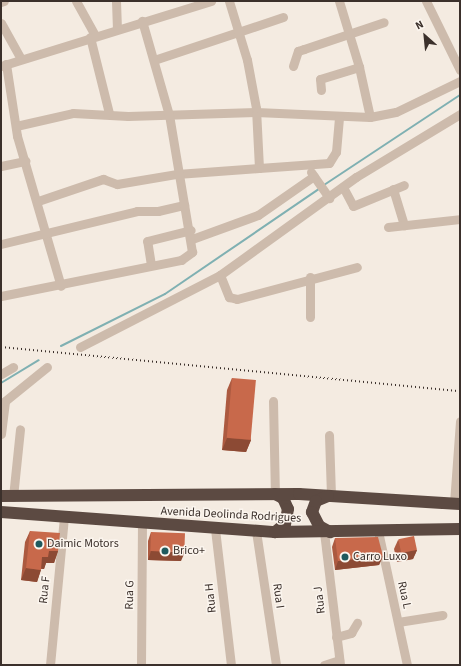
<!DOCTYPE html>
<html>
<head>
<meta charset="utf-8">
<style>
	body { margin:0 }
	#map { position:relative; width:461px; height:666px; overflow:hidden; background:#f4ebe1; font-family:"Source Sans 3",sans-serif }
	div>[style] { position:absolute }
	[style*='--x'] { left:calc(var(--x)*1px); top:calc(var(--y)*1px); width:calc(var(--w)*1px); rotate:calc(var(--a)*1deg) }
	.stream>* { height:2px; margin:-1px; padding:0 1px; transform-origin:1px; border-radius:1px; background:#7fb0b2 }
	.minor>* { height:9px; margin:-4.5px; padding:0 4.5px; transform-origin:4.5px; border-radius:4.5px; background:#cdbbac }
	.highway>* { height:12px; margin:-6px; padding:0 6px; transform-origin:6px; border-radius:6px; background:#5c4a42 }
	.rail>* { height:2px; margin-top:-1px; transform-origin:0; background:repeating-linear-gradient(90deg,#3b302b 0 1px,transparent 0 4px) }
	.wall>* { inset:0; background:#ac5a40 }
	.shaded-wall>* { inset:0; background:#8c4a34 }
	.building>* { inset:0; background:#c8694b; transform-origin:0 0 }
	.dots>* { width:11px; height:11px; translate:-50% -50%; box-sizing:border-box; border:2px solid #fbf5ee; border-radius:50% }
	span { translate:-50% -50%; white-space:nowrap; text-align:center; line-height:1.15; -webkit-text-stroke:3px #fbf5ee; paint-order:stroke }
	.street-label { font-size:12px; color:#3b302b }
	.poi-label { font-size:12px; color:#3b302b }
	.left { translate:0 -50%; text-align:left }
	.frame { position:absolute; inset:0; border:2px solid #3b302b; pointer-events:none }
	.north { position:absolute; left:405px; top:16px; width:40px; height:40px; -webkit-text-stroke:3px #fbf5ee; paint-order:stroke; rotate:333deg; font-size:11px; font-weight:700; line-height:16px; text-align:center; color:#3b302b }
	.north::after { content:''; display:block; margin:auto; width:14px; height:18px; background:#3b302b; clip-path:polygon(50% 0,100% 100%,50% 72%,0 100%) }
</style>
</head>
<body>
<div id="map">
	<div class="stream">
		<i style="--x:324;--y:185;--w:163;--a:-33.5"></i>
		<i style="--x:61;--y:346;--w:116;--a:-26.6"></i>
		<i style="--x:165;--y:294;--w:186;--a:-34.3"></i>
		<i style="--x:1;--y:383;--w:44;--a:-31.2"></i>
	</div>
	<div class="minor">
		<i style="--x:76;--y:1;--w:39;--a:61"></i>
		<i style="--x:116;--y:1;--w:27;--a:88"></i>
		<i style="--x:339;--y:1;--w:69;--a:73.1"></i>
		<i style="--x:359;--y:67;--w:51;--a:77.6"></i>
		<i style="--x:426;--y:1;--w:77;--a:63.8"></i>
		<i style="--x:1;--y:2;--w:3;--a:-18"></i>
		<i style="--x:1;--y:23;--w:41;--a:60.9"></i>
		<i style="--x:90;--y:37;--w:78;--a:76"></i>
		<i style="--x:154;--y:60;--w:136;--a:-18.4"></i>
		<i style="--x:6;--y:64;--w:73;--a:81.3"></i>
		<i style="--x:17;--y:136;--w:156;--a:73.7"></i>
		<i style="--x:1;--y:66;--w:220;--a:-17.2"></i>
		<i style="--x:293;--y:66;--w:16;--a:-72"></i>
		<i style="--x:298;--y:51;--w:6;--a:-18"></i>
		<i style="--x:304;--y:49;--w:84;--a:-18.6"></i>
		<i style="--x:321;--y:90;--w:11;--a:-95"></i>
		<i style="--x:320;--y:79;--w:41;--a:-17.1"></i>
		<i style="--x:16;--y:126;--w:58;--a:-12.8"></i>
		<i style="--x:73;--y:113;--w:55;--a:3.1"></i>
		<i style="--x:128;--y:116;--w:128;--a:-1.8"></i>
		<i style="--x:256;--y:112;--w:114;--a:2.5"></i>
		<i style="--x:370;--y:117;--w:26;--a:-11"></i>
		<i style="--x:396;--y:112;--w:71;--a:-25.8"></i>
		<i style="--x:1;--y:166;--w:25;--a:-12"></i>
		<i style="--x:259;--y:168;--w:70;--a:-4.1"></i>
		<i style="--x:329;--y:163;--w:13;--a:-58"></i>
		<i style="--x:336;--y:152;--w:36;--a:-85"></i>
		<i style="--x:311;--y:172;--w:32;--a:55"></i>
		<i style="--x:343;--y:187;--w:21;--a:62"></i>
		<i style="--x:353;--y:206;--w:55;--a:-22.4"></i>
		<i style="--x:393;--y:189;--w:38;--a:73"></i>
		<i style="--x:38;--y:201;--w:69;--a:-18.7"></i>
		<i style="--x:103;--y:179;--w:15;--a:20"></i>
		<i style="--x:117;--y:184;--w:61;--a:-9.5"></i>
		<i style="--x:177;--y:174;--w:82;--a:-4.2"></i>
		<i style="--x:259;--y:168;--w:60;--a:-92.9"></i>
		<i style="--x:256;--y:108;--w:49;--a:-100.6"></i>
		<i style="--x:247;--y:60;--w:62;--a:-107"></i>
		<i style="--x:388;--y:227;--w:72;--a:-6.3"></i>
		<i style="--x:192;--y:239;--w:70;--a:-20"></i>
		<i style="--x:258;--y:215;--w:68;--a:-34.9"></i>
		<i style="--x:1;--y:244;--w:140;--a:-13.6"></i>
		<i style="--x:137;--y:211;--w:21;--a:0"></i>
		<i style="--x:158;--y:211;--w:27;--a:-13"></i>
		<i style="--x:151;--y:265;--w:24;--a:-99"></i>
		<i style="--x:147;--y:241;--w:45;--a:-14"></i>
		<i style="--x:220;--y:275;--w:24;--a:68"></i>
		<i style="--x:229;--y:297;--w:8;--a:14"></i>
		<i style="--x:237;--y:299;--w:124;--a:-14.9"></i>
		<i style="--x:1;--y:296;--w:184;--a:-11.3"></i>
		<i style="--x:181;--y:260;--w:14;--a:-36"></i>
		<i style="--x:192;--y:252;--w:139;--a:-99.5"></i>
		<i style="--x:169;--y:115;--w:98;--a:-106"></i>
		<i style="--x:310;--y:317;--w:40;--a:-90"></i>
		<i style="--x:80;--y:347;--w:157;--a:-27.2"></i>
		<i style="--x:220;--y:275;--w:168;--a:-35.8"></i>
		<i style="--x:356;--y:177;--w:122;--a:-31.2"></i>
		<i style="--x:1;--y:374;--w:14;--a:-30"></i>
		<i style="--x:273;--y:401;--w:93;--a:88.8"></i>
		<i style="--x:1;--y:434;--w:33;--a:-83"></i>
		<i style="--x:5;--y:401;--w:54;--a:-39"></i>
		<i style="--x:329;--y:435;--w:60;--a:88.1"></i>
		<i style="--x:13;--y:497;--w:68;--a:-84.1"></i>
		<i style="--x:454;--y:503;--w:82;--a:-85.8"></i>
		<i style="--x:215;--y:529;--w:137;--a:83.3"></i>
		<i style="--x:256;--y:531;--w:135;--a:81.5"></i>
		<i style="--x:378;--y:531;--w:137;--a:77.8"></i>
		<i style="--x:324;--y:532;--w:134;--a:83.1"></i>
		<i style="--x:398;--y:622;--w:45;--a:-9"></i>
		<i style="--x:336;--y:637;--w:16;--a:-15"></i>
		<i style="--x:351;--y:633;--w:12;--a:-59"></i>
		<i style="--x:50;--y:665;--w:148;--a:-84.6"></i>
		<i style="--x:141;--y:665;--w:140;--a:-89.6"></i>
		<i style="--x:324;--y:665;--w:16;--a:-18"></i>
	</div>
	<div class="highway">
		<i style="--x:275;--y:494;--w:9;--a:27"></i>
		<i style="--x:283;--y:498;--w:12;--a:66"></i>
		<i style="--x:288;--y:509;--w:15;--a:101"></i>
		<i style="--x:285;--y:524;--w:13;--a:141"></i>
		<i style="--x:1;--y:496;--w:298;--a:-0.4"></i>
		<i style="--x:299;--y:494;--w:161;--a:3.6"></i>
		<i style="--x:328;--y:496;--w:13;--a:157"></i>
		<i style="--x:316;--y:501;--w:12;--a:110"></i>
		<i style="--x:312;--y:512;--w:16;--a:63"></i>
		<i style="--x:319;--y:526;--w:13;--a:29"></i>
		<i style="--x:1;--y:512;--w:275;--a:4.2"></i>
		<i style="--x:275;--y:532;--w:185;--a:-0.9"></i>
	</div>
	<div class="rail">
		<i style="--x:1;--y:347;--w:461;--a:5.5"></i>
	</div>
	<div class="wall">
		<i style="clip-path:polygon(232px 378px,251px 440px,246px 452px,222px 450px,227px 390px)"></i>
		<i style="clip-path:polygon(30px 531px,58px 551px,54px 563px,46px 563px,44px 569px,41px 569px,37px 582px,21px 580px,25px 542px)"></i>
		<i style="clip-path:polygon(151px 532px,181px 561px,148px 560px,148px 541px)"></i>
		<i style="clip-path:polygon(335px 538px,383px 556px,379px 565px,335px 570px,332px 547px)"></i>
		<i style="clip-path:polygon(398px 540px,417px 550px,413px 559px,397px 562px,394px 549px)"></i>
	</div>
	<div class="shaded-wall">
		<i style="clip-path:polygon(227px 438px,251px 440px,246px 452px,222px 450px)"></i>
		<i style="clip-path:polygon(417px 550px,413px 559px,397px 562px,400px 553px)"></i>
		<i style="clip-path:polygon(49px 551px,58px 551px,54px 563px,46px 563px,44px 569px,38px 568px,42px 557px)"></i>
		<i style="clip-path:polygon(151px 551px,185px 552px,181px 561px,148px 560px)"></i>
		<i style="clip-path:polygon(383px 556px,379px 565px,335px 570px,338px 561px)"></i>
		<i style="clip-path:polygon(26px 568px,41px 570px,37px 582px,21px 580px)"></i>
	</div>
	<div class="building">
		<i style="left:232px;top:378px;width:24px;height:60px;rotate:5deg"></i>
		<i style="clip-path:polygon(30px 531px,60px 533px,58px 551px,49px 551px,48px 557px,42px 557px,41px 570px,26px 568px)"></i>
		<i style="left:151px;top:532px;width:34px;height:19px;rotate:2deg"></i>
		<i style="left:414px;top:536px;width:14px;height:16px;rotate:78deg"></i>
		<i style="clip-path:polygon(378px 537px,383px 556px,338px 561px,335px 538px)"></i>
	</div>
	<div class="dots">
		<i style="left:39px;top:544px;background:#1f5a5e"></i>
		<i style="left:165px;top:551px;background:#1f5a5e"></i>
		<i style="left:345px;top:557px;background:#1f5a5e"></i>
	</div>
	<div class="street-label">
		<span style="left:231px;top:515px;rotate:3deg">Avenida Deolinda Rodrigues</span>
		<span style="left:45px;top:590px;rotate:-84deg">Rua F</span>
		<span style="left:130px;top:595px;rotate:-89deg">Rua G</span>
		<span style="left:404px;top:595px;rotate:78deg">Rua L</span>
		<span style="left:278px;top:596px;rotate:82deg">Rua I</span>
		<span style="left:211px;top:598px;rotate:-96deg">Rua H</span>
		<span style="left:320px;top:600px;rotate:-97deg">Rua J</span>
	</div>
	<div class="poi-label">
		<span class="left" style="left:47px;top:544px">Daimic Motors</span>
		<span class="left" style="left:173px;top:551px">Brico+</span>
		<span class="left" style="left:353px;top:557px">Carro Luxo</span>
	</div>
	<div class="frame"></div>
	<div class="north">N</div>
</div>
</body>
</html>
